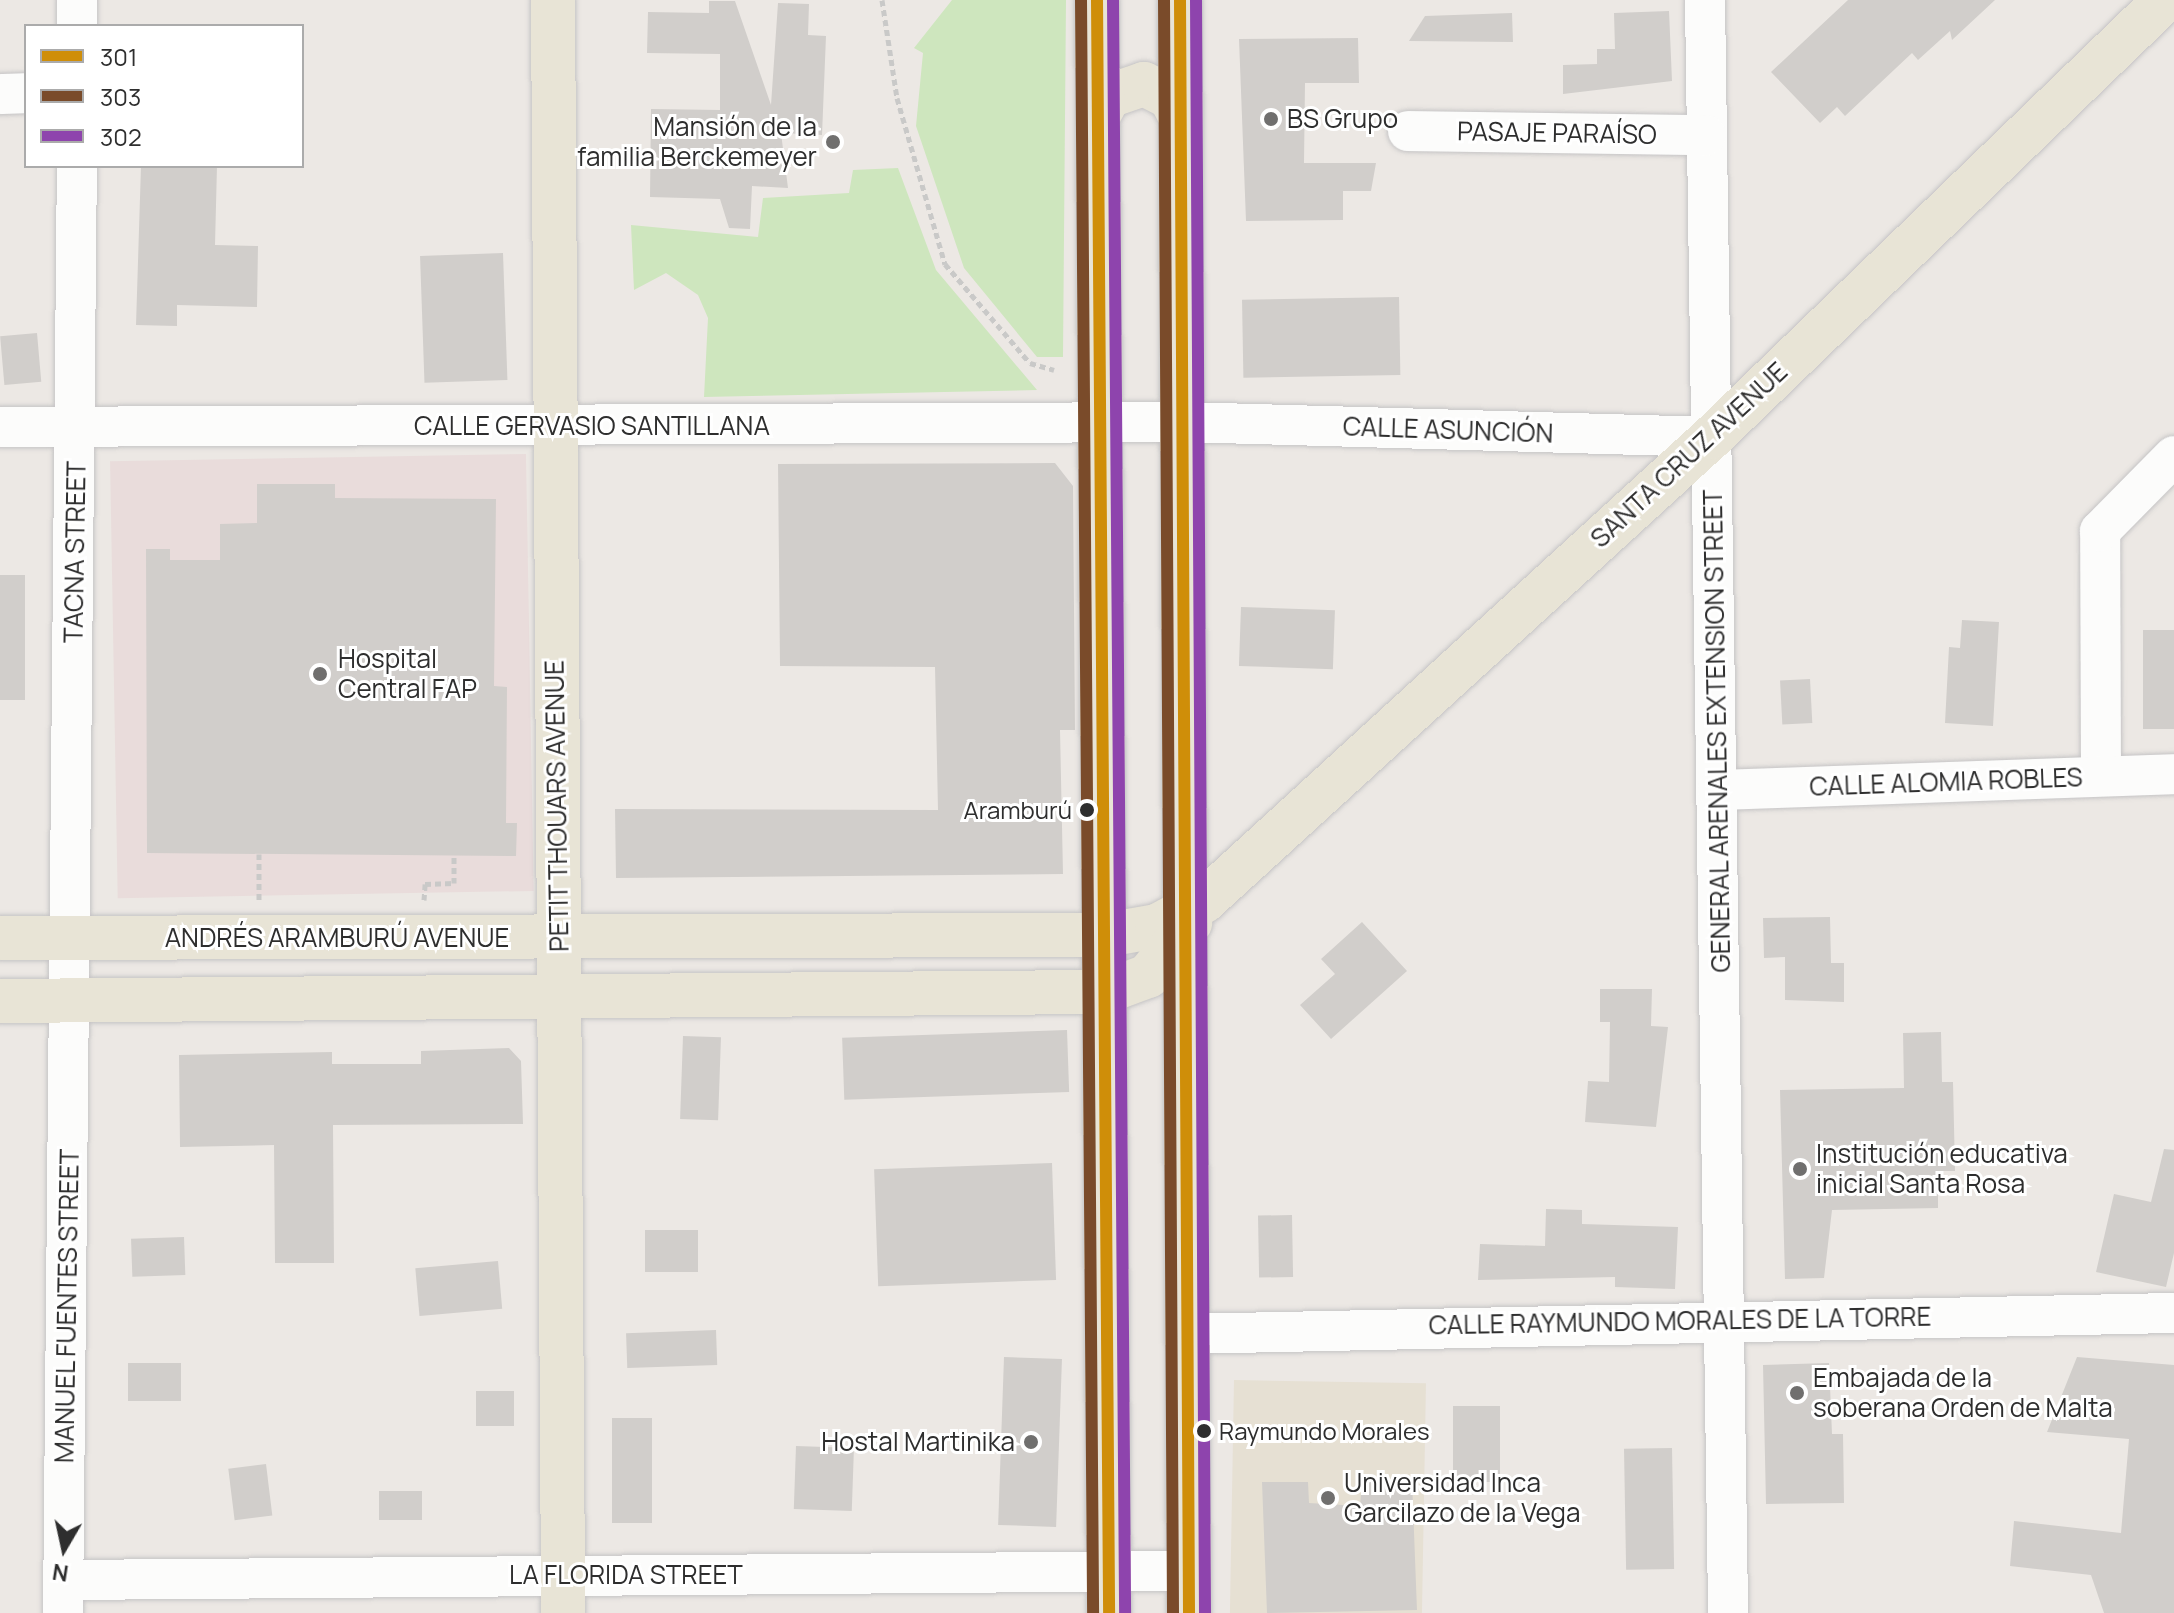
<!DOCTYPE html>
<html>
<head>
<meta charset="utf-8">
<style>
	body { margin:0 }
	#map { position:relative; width:2174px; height:1613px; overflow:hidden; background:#ece8e4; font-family:Manrope,sans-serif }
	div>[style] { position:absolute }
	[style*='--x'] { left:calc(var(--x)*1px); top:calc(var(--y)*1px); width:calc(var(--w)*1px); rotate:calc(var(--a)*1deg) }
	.education>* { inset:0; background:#e6e0d3; transform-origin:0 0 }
	.medical>* { inset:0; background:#e9dcdb; transform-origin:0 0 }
	.green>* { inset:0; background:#cee6be }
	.building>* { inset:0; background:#d1cecb; transform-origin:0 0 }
	.path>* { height:5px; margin-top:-2.5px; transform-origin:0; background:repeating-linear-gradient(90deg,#c9c9c8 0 6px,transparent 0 10px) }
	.roads { filter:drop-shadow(0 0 2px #c5c4c5) drop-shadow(0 0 2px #c5c4c5) }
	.minor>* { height:40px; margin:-20px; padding:0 20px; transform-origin:20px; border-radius:20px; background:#fcfcfb }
	.major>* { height:44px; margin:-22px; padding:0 22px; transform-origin:22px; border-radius:22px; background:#e8e4d6 }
	.bus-1>* { height:12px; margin:-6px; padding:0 6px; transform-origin:6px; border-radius:6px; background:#cf8e09 }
	.bus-2>* { height:12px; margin:-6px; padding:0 6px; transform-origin:6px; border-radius:6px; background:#7a4b2a }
	.bus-3>* { height:12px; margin:-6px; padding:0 6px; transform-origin:6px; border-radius:6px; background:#8e44ad }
	.dots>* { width:22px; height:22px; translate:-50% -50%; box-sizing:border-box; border:4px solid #fff; border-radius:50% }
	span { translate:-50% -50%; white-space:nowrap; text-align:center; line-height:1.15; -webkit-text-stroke:6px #fff; paint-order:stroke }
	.bus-label { font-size:24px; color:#2e2e2e }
	.right { translate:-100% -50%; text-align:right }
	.left { translate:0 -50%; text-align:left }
	.poi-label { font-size:26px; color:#2e2e2e }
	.street-label { font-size:26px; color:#2e2e2e }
	.legend { position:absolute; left:24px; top:24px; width:280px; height:144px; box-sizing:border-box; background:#fff; border:2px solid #ababab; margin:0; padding:10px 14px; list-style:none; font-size:24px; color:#2e2e2e }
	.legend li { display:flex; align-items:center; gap:16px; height:40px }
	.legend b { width:40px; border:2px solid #ababab }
	.north { position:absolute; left:24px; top:1509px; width:80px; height:80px; -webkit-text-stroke:6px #fff; paint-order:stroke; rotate:189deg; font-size:22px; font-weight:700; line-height:32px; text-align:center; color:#2e2e2e }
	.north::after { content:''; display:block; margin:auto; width:28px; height:36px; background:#2e2e2e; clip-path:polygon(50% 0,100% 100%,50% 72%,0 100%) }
</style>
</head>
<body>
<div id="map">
	<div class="education">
		<i style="left:1234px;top:1380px;width:192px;height:233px;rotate:1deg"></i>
	</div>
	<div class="medical">
		<i style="left:526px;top:454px;width:437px;height:416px;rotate:89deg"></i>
	</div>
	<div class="green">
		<i style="clip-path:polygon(952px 0,1066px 0,1063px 357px,1037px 357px,964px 268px,916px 126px,923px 53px,914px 48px)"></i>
		<i style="clip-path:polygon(898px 168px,936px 270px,1037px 390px,704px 397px,708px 318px,698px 295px,666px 273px,634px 290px,631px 225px,758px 237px,763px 198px,849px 193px,853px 170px)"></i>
	</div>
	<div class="building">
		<i style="clip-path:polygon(1848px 0,1995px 0,1952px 40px,1950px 31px,1918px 60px,1912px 53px,1845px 116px,1837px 107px,1820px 123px,1771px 72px)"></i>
		<i style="clip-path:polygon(709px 1px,735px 1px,771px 105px,778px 3px,809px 4px,808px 35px,826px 36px,822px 135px,781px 133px,788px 188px,752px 186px,750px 229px,729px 228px,720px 199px,650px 197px,651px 109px,720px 110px,720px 54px,647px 53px,648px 12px,709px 13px)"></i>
		<i style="clip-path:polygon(1669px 11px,1672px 81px,1563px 94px,1563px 65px,1597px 64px,1597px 49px,1615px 49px,1614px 13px)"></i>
		<i style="clip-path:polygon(1512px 13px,1513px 42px,1409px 41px,1425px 16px)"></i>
		<i style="clip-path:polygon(1358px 38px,1359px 83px,1305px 83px,1304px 163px,1376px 163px,1371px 191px,1343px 191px,1343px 220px,1246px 221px,1239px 39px)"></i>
		<i style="clip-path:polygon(141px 166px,217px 166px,215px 245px,258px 246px,257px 307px,177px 305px,177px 326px,136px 325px)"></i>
		<i style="left:503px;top:253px;width:127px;height:83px;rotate:88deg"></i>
		<i style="left:1399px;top:297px;width:78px;height:157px;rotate:89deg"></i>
		<i style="left:37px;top:333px;width:49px;height:37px;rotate:85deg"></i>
		<i style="clip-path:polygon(1055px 463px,1073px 486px,1075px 730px,1060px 730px,1063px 874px,616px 878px,615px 809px,938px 810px,935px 667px,780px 666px,778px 464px)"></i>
		<i style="clip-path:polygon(257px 484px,335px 484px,335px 498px,496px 499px,494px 686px,507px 687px,506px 823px,517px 823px,516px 856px,147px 853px,146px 549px,170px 549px,170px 560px,220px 560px,220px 524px,257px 523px)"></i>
		<i style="left:0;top:575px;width:25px;height:125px"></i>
		<i style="left:1241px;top:607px;width:94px;height:59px;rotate:2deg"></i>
		<i style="clip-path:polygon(1962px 620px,1999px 622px,1993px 726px,1945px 723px,1949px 647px,1960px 648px)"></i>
		<i style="left:2174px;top:630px;width:99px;height:31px;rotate:90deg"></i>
		<i style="left:1810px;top:679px;width:44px;height:30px;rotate:87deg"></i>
		<i style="clip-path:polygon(1830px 917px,1831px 963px,1844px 963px,1844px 1002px,1785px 1000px,1785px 957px,1764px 958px,1763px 918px)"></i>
		<i style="clip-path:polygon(1362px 922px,1407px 971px,1331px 1039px,1300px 1005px,1335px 974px,1321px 959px)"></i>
		<i style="clip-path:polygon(1600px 989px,1652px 989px,1651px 1026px,1668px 1027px,1656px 1127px,1585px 1122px,1588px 1081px,1609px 1082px,1610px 1022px,1600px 1022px)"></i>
		<i style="left:1067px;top:1030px;width:62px;height:225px;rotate:88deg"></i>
		<i style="clip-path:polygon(1941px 1032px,1942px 1082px,1953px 1082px,1955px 1171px,1938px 1171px,1938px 1208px,1832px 1210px,1824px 1278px,1785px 1279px,1780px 1090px,1904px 1088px,1903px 1033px)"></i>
		<i style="left:683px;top:1036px;width:38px;height:83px;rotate:2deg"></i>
		<i style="clip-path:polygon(509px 1048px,521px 1061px,523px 1124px,333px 1125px,334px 1263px,275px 1263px,274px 1145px,180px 1147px,179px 1055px,332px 1052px,332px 1064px,421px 1064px,421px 1051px)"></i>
		<i style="clip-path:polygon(2164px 1149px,2174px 1150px,2174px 1253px,2166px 1287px,2096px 1272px,2114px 1194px,2151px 1202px)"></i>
		<i style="left:1052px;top:1163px;width:117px;height:178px;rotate:88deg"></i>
		<i style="clip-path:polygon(1546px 1209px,1582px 1210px,1582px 1224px,1678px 1227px,1675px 1289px,1615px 1287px,1615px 1277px,1478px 1280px,1480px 1244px,1545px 1246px)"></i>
		<i style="left:1292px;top:1215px;width:62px;height:34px;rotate:89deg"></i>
		<i style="left:698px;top:1230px;width:42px;height:53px;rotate:90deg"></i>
		<i style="left:184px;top:1237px;width:38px;height:53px;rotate:88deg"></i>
		<i style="left:498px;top:1261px;width:48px;height:83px;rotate:85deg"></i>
		<i style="left:716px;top:1330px;width:35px;height:90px;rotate:88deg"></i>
		<i style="left:1004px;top:1357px;width:58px;height:168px;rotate:2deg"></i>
		<i style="clip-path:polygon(2077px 1357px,2174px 1365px,2174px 1613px,2104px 1613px,2091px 1575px,2010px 1566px,2014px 1521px,2121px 1533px,2129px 1439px,2047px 1432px)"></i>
		<i style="left:128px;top:1363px;width:53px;height:38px"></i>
		<i style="clip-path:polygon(1829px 1363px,1832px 1434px,1843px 1434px,1844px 1503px,1766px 1504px,1763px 1365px)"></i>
		<i style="left:476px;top:1391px;width:38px;height:35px"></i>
		<i style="left:1453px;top:1406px;width:47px;height:76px"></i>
		<i style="left:612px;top:1418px;width:40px;height:105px"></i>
		<i style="left:796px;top:1446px;width:58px;height:63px;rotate:2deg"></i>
		<i style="left:1672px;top:1448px;width:121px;height:48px;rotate:89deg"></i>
		<i style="left:266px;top:1464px;width:52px;height:38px;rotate:83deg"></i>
		<i style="clip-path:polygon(1412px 1480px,1417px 1610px,1267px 1613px,1262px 1482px,1308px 1482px,1309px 1503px,1360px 1506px,1362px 1481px)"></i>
		<i style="left:379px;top:1491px;width:43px;height:29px"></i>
	</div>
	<div class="path">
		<i style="--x:882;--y:0;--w:99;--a:81.3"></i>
		<i style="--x:897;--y:98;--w:173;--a:73.9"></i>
		<i style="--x:945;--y:264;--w:130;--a:49.4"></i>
		<i style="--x:1030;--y:363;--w:25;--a:16"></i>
		<i style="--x:259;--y:854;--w:47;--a:90"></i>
		<i style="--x:424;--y:900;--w:16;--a:-86"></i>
		<i style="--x:425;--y:884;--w:29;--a:-2"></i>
		<i style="--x:454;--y:883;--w:27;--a:-90"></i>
	</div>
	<div class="roads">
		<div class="minor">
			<i style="--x:77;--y:0;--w:26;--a:90"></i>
			<i style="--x:1705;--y:0;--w:1613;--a:89.18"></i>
			<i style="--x:0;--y:94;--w:26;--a:-2"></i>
			<i style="--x:1408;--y:131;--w:298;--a:0.8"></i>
			<i style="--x:0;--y:427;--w:1184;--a:-0.24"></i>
			<i style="--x:1184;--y:422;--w:528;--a:1.63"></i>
			<i style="--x:2101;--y:776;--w:245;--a:-90.2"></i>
			<i style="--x:2100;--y:531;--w:105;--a:-45.4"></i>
			<i style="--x:1718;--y:790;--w:456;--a:-2"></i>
			<i style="--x:1186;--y:1334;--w:988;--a:-1.22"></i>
			<i style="--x:63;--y:1580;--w:1126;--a:-0.46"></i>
			<i style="--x:63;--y:1613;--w:1447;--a:-89.45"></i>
		</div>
		<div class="major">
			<i style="--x:553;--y:0;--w:1613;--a:89.64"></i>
			<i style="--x:1097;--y:0;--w:1613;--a:89.57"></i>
			<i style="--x:1180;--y:0;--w:1613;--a:89.68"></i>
			<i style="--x:1098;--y:116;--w:23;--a:-61"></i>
			<i style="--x:1109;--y:96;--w:37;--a:-19"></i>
			<i style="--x:1144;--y:84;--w:29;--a:27"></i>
			<i style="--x:1170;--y:97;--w:21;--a:62"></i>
			<i style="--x:0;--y:938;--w:1106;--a:-0.16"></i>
			<i style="--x:1106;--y:935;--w:52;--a:-10"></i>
			<i style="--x:1157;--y:926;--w:53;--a:-28"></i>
			<i style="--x:1204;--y:901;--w:688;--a:-42.41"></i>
			<i style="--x:1712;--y:437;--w:629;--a:-43.97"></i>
			<i style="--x:0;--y:1001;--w:1105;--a:-0.47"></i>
			<i style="--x:1105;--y:992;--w:46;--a:-20.4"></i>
			<i style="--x:1148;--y:976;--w:68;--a:-51.6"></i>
		</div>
	</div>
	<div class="bus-1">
		<i style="--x:1097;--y:0;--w:1613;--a:89.57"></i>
		<i style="--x:1180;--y:0;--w:1613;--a:89.68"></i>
	</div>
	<div class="bus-2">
		<i style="--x:1081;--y:0;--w:1613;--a:89.57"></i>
		<i style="--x:1164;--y:0;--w:1613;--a:89.68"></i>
	</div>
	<div class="bus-3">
		<i style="--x:1113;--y:0;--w:1613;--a:89.57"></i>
		<i style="--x:1196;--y:0;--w:1613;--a:89.68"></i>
	</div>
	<div class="dots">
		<i style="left:1271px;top:119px;background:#706f6e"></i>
		<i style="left:833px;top:142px;background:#706f6e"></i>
		<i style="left:320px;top:674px;background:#706f6e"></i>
		<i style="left:1087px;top:810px;background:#2e2e2e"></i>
		<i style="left:1800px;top:1169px;background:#706f6e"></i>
		<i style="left:1797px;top:1393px;background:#706f6e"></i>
		<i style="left:1204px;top:1431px;background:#2e2e2e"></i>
		<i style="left:1031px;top:1442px;background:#706f6e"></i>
		<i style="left:1328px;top:1498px;background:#706f6e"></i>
	</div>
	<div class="bus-label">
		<span class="right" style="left:1072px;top:810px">Aramburú</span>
		<span class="left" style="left:1219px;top:1431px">Raymundo Morales</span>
	</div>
	<div class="poi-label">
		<span class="left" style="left:1287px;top:119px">BS Grupo</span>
		<span class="right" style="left:817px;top:142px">Mansión de la<br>familia Berckemeyer</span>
		<span class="left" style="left:338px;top:674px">Hospital<br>Central FAP</span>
		<span class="left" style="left:1816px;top:1169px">Institución educativa<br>inicial Santa Rosa</span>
		<span class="left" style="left:1813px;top:1393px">Embajada de la<br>soberana Orden de Malta</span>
		<span class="right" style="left:1015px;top:1442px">Hostal Martinika</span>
		<span class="left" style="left:1344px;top:1498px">Universidad Inca<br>Garcilazo de la Vega</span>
	</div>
	<div class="street-label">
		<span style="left:1557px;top:133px;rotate:1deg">PASAJE PARAÍSO</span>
		<span style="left:592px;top:426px">CALLE GERVASIO SANTILLANA</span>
		<span style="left:1448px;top:430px;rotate:2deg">CALLE ASUNCIÓN</span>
		<span style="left:1689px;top:455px;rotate:-43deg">SANTA CRUZ AVENUE</span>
		<span style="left:75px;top:552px;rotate:-89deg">TACNA STREET</span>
		<span style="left:1717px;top:731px;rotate:-91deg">GENERAL ARENALES EXTENSION STREET</span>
		<span style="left:1946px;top:782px;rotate:-2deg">CALLE ALOMIA ROBLES</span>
		<span style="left:557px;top:806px;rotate:-91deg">PETIT THOUARS AVENUE</span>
		<span style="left:337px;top:938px">ANDRÉS ARAMBURÚ AVENUE</span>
		<span style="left:67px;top:1306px;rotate:-89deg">MANUEL FUENTES STREET</span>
		<span style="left:1680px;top:1321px;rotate:-1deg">CALLE RAYMUNDO MORALES DE LA TORRE</span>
		<span style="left:626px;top:1575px">LA FLORIDA STREET</span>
	</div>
	<ul class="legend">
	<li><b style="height:10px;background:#cf8e09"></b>301</li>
	<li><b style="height:10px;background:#7a4b2a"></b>303</li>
	<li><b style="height:10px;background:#8e44ad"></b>302</li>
	</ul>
	<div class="north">N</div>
</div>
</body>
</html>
